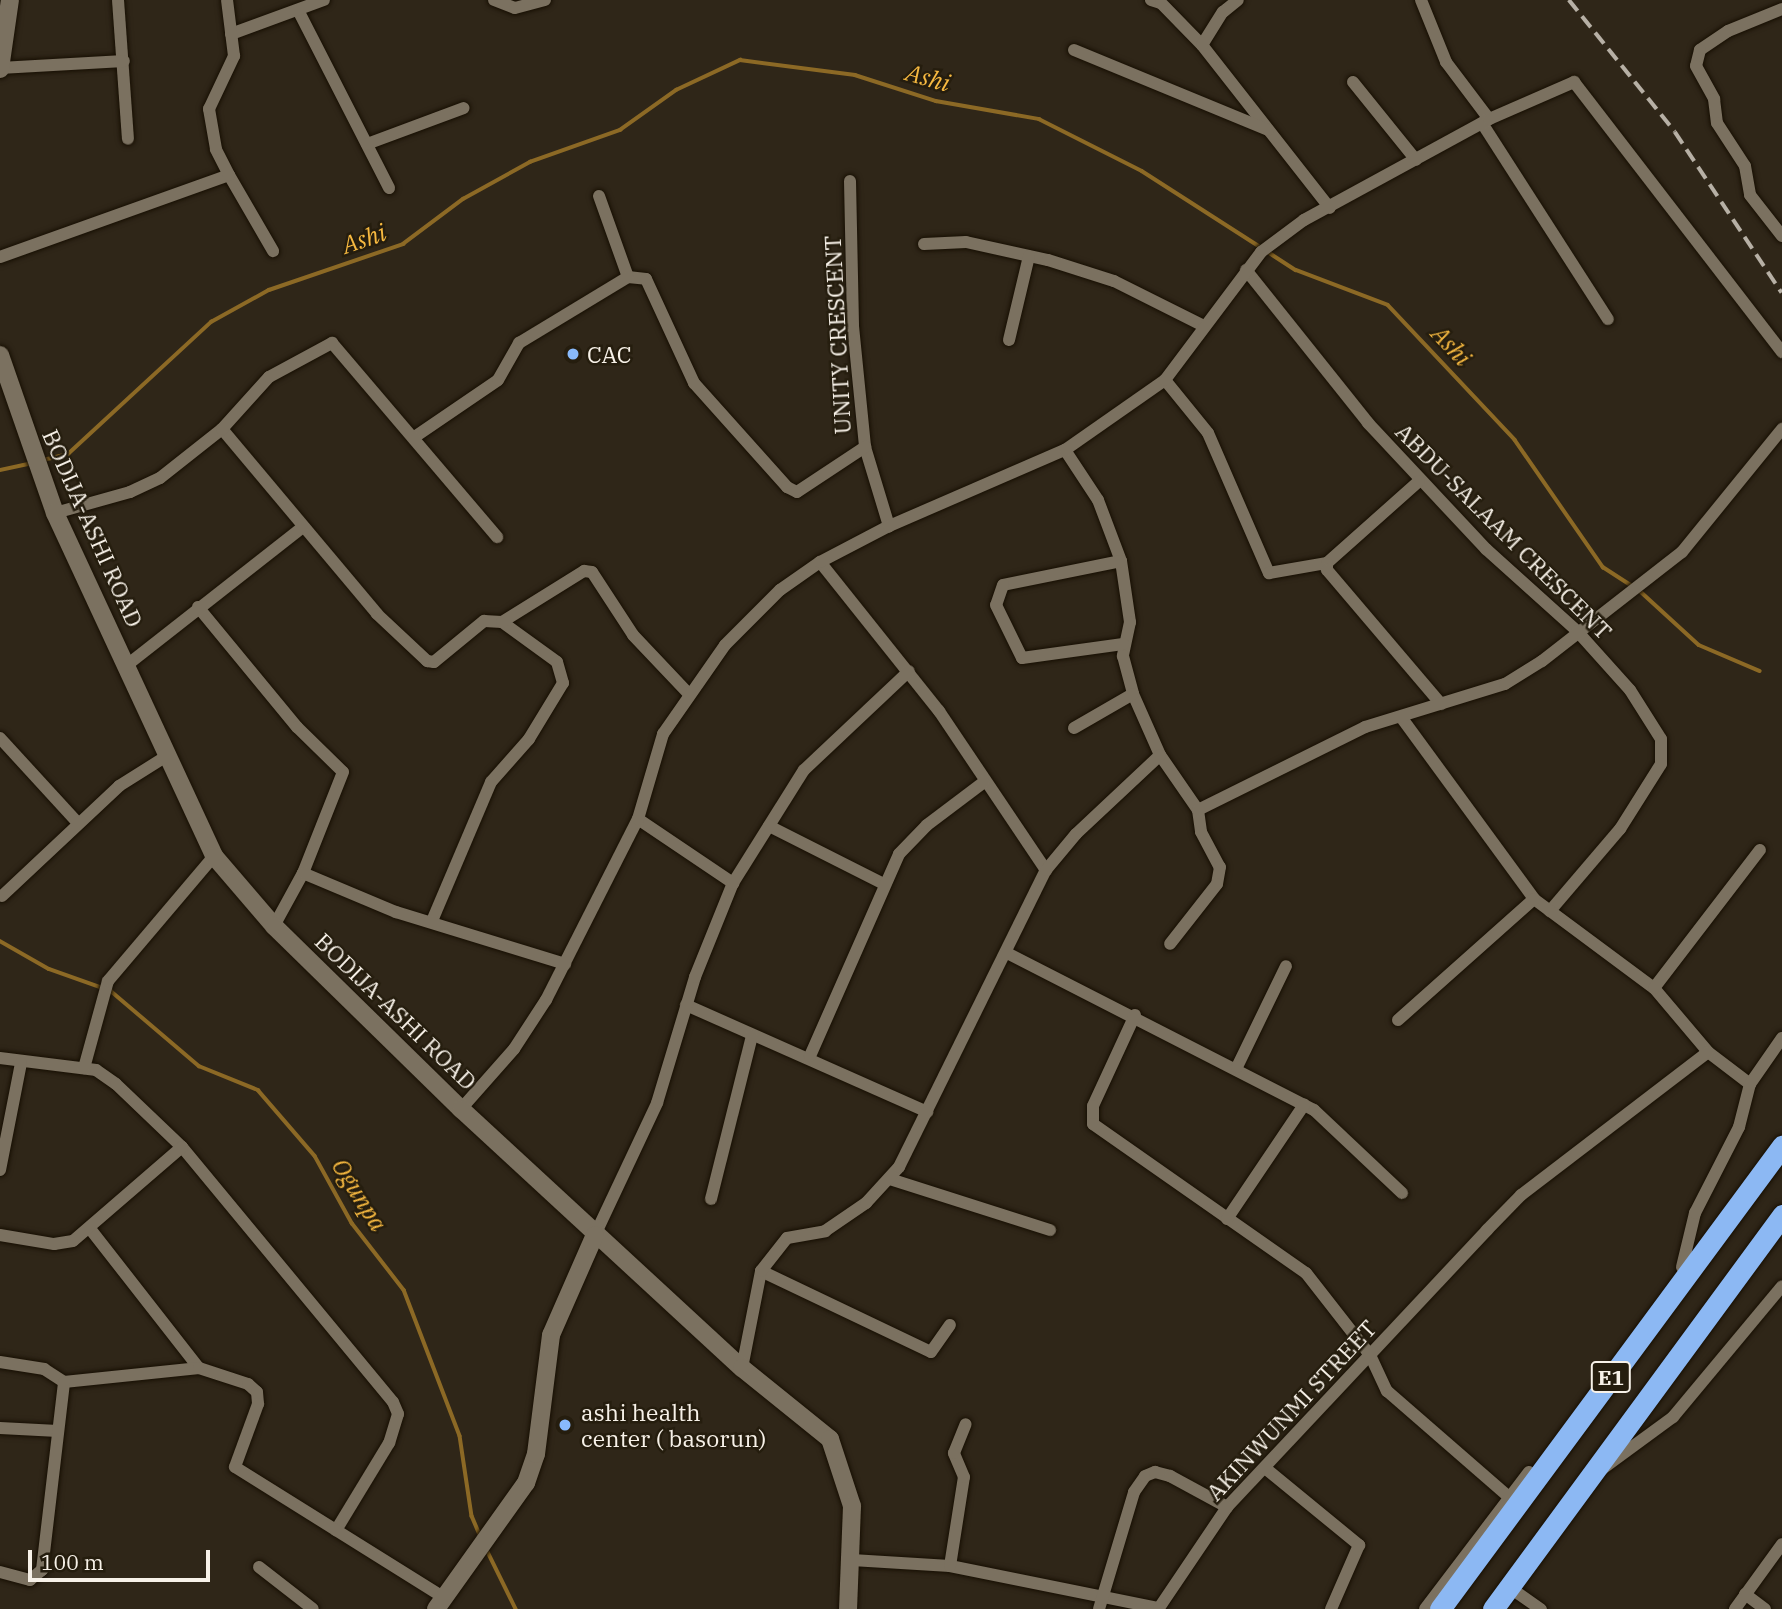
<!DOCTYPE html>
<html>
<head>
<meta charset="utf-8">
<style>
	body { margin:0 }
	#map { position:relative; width:1782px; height:1609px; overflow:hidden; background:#2f2618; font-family:"IBM Plex Serif",serif }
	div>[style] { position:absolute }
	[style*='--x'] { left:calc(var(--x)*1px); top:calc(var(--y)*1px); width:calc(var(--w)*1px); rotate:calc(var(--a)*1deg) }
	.stream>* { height:3.5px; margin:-1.75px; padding:0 1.75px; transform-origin:1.75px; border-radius:1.75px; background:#8c6925 }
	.roads { filter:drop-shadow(0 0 2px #170f03) drop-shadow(0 0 2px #170f03) }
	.street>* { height:12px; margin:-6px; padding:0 6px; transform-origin:6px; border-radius:6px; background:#7b7160 }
	.secondary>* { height:18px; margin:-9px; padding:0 9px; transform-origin:9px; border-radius:9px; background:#7b7160 }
	.highway>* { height:21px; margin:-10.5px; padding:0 10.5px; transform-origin:10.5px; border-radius:10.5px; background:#8cb8f3 }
	.rail>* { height:3.5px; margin-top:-1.75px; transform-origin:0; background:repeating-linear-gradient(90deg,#b7b0a5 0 14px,transparent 0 21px) }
	.dots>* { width:19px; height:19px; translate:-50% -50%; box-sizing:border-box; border:4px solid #251d0e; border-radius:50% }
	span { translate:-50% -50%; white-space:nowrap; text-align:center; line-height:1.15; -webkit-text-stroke:5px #251d0e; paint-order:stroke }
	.shield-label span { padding:2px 5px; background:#251d0e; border:2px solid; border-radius:5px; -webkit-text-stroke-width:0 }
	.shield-label { font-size:21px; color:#f7f1e8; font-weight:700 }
	.street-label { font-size:23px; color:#f7f1e8 }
	.poi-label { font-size:23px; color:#f7f1e8 }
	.left { translate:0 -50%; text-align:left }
	.water-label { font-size:24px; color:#f7b940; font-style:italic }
	.scale { position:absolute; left:28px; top:1550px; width:182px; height:32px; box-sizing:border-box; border:4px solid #f7f1e8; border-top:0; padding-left:9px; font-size:21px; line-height:24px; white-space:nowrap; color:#f7f1e8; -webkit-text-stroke:5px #251d0e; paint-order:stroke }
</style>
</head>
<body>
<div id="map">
	<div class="stream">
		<i style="--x:1268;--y:252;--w:33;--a:33"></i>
		<i style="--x:1296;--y:270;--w:98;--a:20.8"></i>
		<i style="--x:1388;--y:305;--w:185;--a:46.7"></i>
		<i style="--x:1515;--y:440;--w:155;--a:55.3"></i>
		<i style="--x:1603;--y:567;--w:35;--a:33"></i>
		<i style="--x:43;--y:460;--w:26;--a:-13"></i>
		<i style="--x:68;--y:454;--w:195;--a:-42.7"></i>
		<i style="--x:211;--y:322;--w:66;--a:-28.9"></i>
		<i style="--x:269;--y:290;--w:142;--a:-18.9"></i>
		<i style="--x:403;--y:244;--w:75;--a:-36.9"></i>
		<i style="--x:463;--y:199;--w:77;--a:-28.9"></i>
		<i style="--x:530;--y:162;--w:96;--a:-19.6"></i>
		<i style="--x:620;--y:130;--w:69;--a:-35.5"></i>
		<i style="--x:676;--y:90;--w:71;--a:-25.1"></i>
		<i style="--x:740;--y:60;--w:116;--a:7.4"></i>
		<i style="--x:855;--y:75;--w:85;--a:17.8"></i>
		<i style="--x:936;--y:101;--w:105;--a:9.9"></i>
		<i style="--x:1039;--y:119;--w:115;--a:26.8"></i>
		<i style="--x:1142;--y:171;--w:143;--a:32.7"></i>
		<i style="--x:0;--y:470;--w:33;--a:-12"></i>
		<i style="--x:1639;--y:590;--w:81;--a:42.5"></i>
		<i style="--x:1699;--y:645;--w:66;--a:23.1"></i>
		<i style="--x:0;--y:941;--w:56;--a:29.7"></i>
		<i style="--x:49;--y:969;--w:66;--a:19.5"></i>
		<i style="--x:111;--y:991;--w:116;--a:40.4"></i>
		<i style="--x:199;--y:1066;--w:64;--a:22.1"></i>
		<i style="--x:258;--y:1090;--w:87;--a:49.2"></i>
		<i style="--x:315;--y:1156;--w:77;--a:61.1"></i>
		<i style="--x:352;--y:1223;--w:85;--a:52.2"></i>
		<i style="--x:404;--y:1290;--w:156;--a:69"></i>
		<i style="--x:460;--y:1436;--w:81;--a:81.5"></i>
		<i style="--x:472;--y:1516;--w:21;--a:67"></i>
		<i style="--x:486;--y:1548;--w:68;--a:63.8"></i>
	</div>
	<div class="roads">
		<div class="street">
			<i style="--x:118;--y:0;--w:139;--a:85.9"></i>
			<i style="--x:494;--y:0;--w:22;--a:21"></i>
			<i style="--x:515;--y:8;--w:31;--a:-15"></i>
			<i style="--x:1151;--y:0;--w:10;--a:17"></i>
			<i style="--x:1161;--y:3;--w:59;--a:45.7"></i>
			<i style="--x:1202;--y:45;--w:207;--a:51.9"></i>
			<i style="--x:1421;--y:0;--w:67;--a:68"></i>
			<i style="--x:1446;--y:62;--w:71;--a:53"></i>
			<i style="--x:1782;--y:9;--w:58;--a:157.8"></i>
			<i style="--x:1728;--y:31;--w:34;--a:146"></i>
			<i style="--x:1700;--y:50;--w:16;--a:104"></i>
			<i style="--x:1696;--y:66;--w:38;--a:61"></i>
			<i style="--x:1714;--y:99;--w:24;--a:83"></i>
			<i style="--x:1717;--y:123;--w:51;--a:56.9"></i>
			<i style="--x:1745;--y:166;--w:29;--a:80"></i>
			<i style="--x:1750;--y:195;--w:52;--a:52"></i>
			<i style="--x:298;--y:10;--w:200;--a:62.9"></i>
			<i style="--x:231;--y:34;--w:99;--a:-20.1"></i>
			<i style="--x:1202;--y:45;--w:39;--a:-58"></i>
			<i style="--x:1223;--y:12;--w:19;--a:-39"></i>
			<i style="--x:1074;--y:50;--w:210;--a:22.4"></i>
			<i style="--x:0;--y:68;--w:124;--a:-3.2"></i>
			<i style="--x:1353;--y:82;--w:100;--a:51.1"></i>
			<i style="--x:1482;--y:123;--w:233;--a:57.3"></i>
			<i style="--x:367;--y:144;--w:103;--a:-20.4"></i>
			<i style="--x:229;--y:175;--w:88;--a:59.9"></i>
			<i style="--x:850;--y:181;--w:145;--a:88.8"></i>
			<i style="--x:853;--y:326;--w:122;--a:84.3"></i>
			<i style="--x:865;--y:447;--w:83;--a:73.1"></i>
			<i style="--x:599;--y:196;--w:86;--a:70.3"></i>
			<i style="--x:628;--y:277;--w:18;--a:6"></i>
			<i style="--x:646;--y:279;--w:115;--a:65.2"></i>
			<i style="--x:694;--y:383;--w:140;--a:48.2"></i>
			<i style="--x:787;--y:487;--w:11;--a:27"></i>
			<i style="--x:797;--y:492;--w:82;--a:-33.5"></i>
			<i style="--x:924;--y:244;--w:42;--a:-2.7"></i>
			<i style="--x:966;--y:242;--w:84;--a:12.4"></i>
			<i style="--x:1048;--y:260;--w:69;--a:17.7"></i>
			<i style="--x:1114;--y:281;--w:98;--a:26.6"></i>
			<i style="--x:0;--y:257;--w:243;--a:-19.7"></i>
			<i style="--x:229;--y:175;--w:29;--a:-117"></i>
			<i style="--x:216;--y:149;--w:41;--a:-99.9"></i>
			<i style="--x:209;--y:109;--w:59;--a:-64.7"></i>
			<i style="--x:234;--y:56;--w:56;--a:-97.1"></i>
			<i style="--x:1246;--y:270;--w:196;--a:51.4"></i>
			<i style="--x:1368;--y:423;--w:173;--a:46.9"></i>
			<i style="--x:1486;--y:549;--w:122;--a:42"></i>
			<i style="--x:1577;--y:631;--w:79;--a:48.1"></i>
			<i style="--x:1630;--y:690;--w:58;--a:57.7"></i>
			<i style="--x:1661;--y:739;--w:25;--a:90"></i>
			<i style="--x:1661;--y:764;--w:77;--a:122.2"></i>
			<i style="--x:1620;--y:829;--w:108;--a:130.5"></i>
			<i style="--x:1009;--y:340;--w:86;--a:-76.6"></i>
			<i style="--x:1165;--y:380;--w:68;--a:50.9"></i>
			<i style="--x:1208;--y:433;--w:153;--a:66.5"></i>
			<i style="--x:1269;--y:573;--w:59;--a:-9.8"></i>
			<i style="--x:1327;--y:563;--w:123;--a:-41.7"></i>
			<i style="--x:222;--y:429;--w:241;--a:50"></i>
			<i style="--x:377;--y:614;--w:69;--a:43.2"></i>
			<i style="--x:427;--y:661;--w:7;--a:8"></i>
			<i style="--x:434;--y:662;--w:65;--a:-39.4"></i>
			<i style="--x:484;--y:621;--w:18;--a:3"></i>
			<i style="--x:502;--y:622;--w:68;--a:36"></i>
			<i style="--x:557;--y:662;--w:22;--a:74"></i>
			<i style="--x:563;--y:683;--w:66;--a:121.3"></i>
			<i style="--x:529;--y:739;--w:57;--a:131.5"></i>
			<i style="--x:491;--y:782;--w:151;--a:113"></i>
			<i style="--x:416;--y:436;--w:99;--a:-34.3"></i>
			<i style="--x:498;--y:380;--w:43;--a:-60.4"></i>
			<i style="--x:519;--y:343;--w:127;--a:-31.2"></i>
			<i style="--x:1065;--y:450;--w:60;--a:56.6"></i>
			<i style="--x:1098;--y:500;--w:65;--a:69.3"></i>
			<i style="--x:1121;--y:561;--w:62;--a:81.6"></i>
			<i style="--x:1130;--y:622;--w:35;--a:102"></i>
			<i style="--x:1123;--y:656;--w:39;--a:75"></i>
			<i style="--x:1133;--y:694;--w:67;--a:66.1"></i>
			<i style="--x:1160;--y:755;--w:67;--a:55.4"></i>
			<i style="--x:1198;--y:810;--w:22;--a:82"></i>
			<i style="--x:1201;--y:832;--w:40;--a:62"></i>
			<i style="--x:1220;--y:867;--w:17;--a:100"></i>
			<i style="--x:1217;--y:884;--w:76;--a:128.1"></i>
			<i style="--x:55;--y:513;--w:78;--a:-15.6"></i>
			<i style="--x:130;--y:492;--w:33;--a:-25"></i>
			<i style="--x:160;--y:478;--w:79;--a:-38.3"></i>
			<i style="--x:222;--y:429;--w:70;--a:-47.9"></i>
			<i style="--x:269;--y:377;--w:72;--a:-28.4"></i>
			<i style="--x:332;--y:343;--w:255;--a:49.6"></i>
			<i style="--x:1121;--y:561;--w:120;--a:168.5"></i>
			<i style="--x:1003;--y:585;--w:21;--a:109"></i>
			<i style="--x:996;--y:605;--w:59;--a:63.9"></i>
			<i style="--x:1022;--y:658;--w:102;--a:-7.9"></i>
			<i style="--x:820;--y:562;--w:191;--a:51.4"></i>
			<i style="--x:939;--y:711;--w:192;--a:56.1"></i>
			<i style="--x:1327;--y:563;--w:7;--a:90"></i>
			<i style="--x:1327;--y:570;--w:176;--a:49.6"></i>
			<i style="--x:198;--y:607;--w:156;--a:50.5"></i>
			<i style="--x:297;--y:727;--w:64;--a:44.4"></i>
			<i style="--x:343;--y:772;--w:109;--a:111.6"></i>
			<i style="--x:303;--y:873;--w:60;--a:118.7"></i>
			<i style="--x:502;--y:622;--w:97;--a:-31.9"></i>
			<i style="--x:584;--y:571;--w:8;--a:7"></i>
			<i style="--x:592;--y:572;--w:75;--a:56.9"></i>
			<i style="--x:633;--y:635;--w:80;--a:46.5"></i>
			<i style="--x:127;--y:665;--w:224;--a:-38.1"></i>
			<i style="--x:1401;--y:717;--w:225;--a:53.8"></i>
			<i style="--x:1534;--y:899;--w:149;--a:36.6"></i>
			<i style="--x:1654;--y:988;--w:84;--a:49.8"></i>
			<i style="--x:1708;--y:1052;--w:53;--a:37.3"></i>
			<i style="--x:1074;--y:728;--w:68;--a:-30"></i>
			<i style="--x:0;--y:738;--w:115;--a:47.5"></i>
			<i style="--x:1198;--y:810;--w:186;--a:-26.4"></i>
			<i style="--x:1365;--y:727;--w:146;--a:-17.1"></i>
			<i style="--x:1505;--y:684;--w:44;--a:-31.9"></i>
			<i style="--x:1542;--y:661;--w:177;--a:-37.9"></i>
			<i style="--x:1682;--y:552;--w:159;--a:-50.9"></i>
			<i style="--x:638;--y:819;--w:115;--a:34"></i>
			<i style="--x:769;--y:826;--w:127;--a:26.8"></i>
			<i style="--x:303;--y:873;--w:101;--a:22.8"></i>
			<i style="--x:396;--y:912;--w:177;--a:17.1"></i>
			<i style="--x:2;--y:896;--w:161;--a:-43.2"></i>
			<i style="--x:119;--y:786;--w:54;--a:-32.2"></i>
			<i style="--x:1007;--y:953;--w:345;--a:27.1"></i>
			<i style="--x:1314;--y:1110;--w:121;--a:43.3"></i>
			<i style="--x:1654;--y:988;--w:174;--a:-52.5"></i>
			<i style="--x:686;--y:1005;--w:264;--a:23.9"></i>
			<i style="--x:1135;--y:1015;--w:100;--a:114.8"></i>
			<i style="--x:1093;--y:1106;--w:18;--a:90"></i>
			<i style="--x:1093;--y:1124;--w:260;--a:35"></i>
			<i style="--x:1306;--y:1273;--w:104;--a:52"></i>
			<i style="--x:1370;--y:1355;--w:40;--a:65"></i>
			<i style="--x:1387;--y:1391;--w:162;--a:41"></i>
			<i style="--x:1398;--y:1020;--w:182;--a:-41.7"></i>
			<i style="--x:810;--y:1056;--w:221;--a:-66.2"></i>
			<i style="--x:899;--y:854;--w:40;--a:-46"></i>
			<i style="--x:927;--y:825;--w:71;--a:-37"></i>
			<i style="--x:0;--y:1058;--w:97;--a:7.1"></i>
			<i style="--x:96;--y:1070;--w:24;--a:35"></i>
			<i style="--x:116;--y:1084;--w:91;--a:43.7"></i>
			<i style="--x:182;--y:1147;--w:331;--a:50.4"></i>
			<i style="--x:393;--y:1402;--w:13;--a:67"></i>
			<i style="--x:398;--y:1414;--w:30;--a:107"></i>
			<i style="--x:389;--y:1443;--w:102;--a:121.3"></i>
			<i style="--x:1237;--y:1067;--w:112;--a:-64.1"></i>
			<i style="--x:84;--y:1068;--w:90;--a:-74.6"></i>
			<i style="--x:108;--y:981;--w:164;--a:-49.7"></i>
			<i style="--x:461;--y:1109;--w:80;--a:-48.5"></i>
			<i style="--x:514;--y:1049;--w:59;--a:-56.9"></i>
			<i style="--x:546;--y:1000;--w:203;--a:-63.1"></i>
			<i style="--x:638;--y:819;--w:89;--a:-73.6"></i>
			<i style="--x:663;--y:734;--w:108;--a:-55.1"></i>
			<i style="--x:725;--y:645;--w:78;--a:-45"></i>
			<i style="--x:780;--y:590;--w:49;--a:-35"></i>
			<i style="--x:820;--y:562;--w:78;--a:-27.6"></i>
			<i style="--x:889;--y:526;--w:192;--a:-23.4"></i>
			<i style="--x:1065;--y:450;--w:122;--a:-35"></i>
			<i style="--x:1165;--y:380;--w:160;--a:-53.1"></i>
			<i style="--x:1261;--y:252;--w:54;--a:-36.7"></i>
			<i style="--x:1304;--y:220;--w:211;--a:-28.6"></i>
			<i style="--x:1489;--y:119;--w:93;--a:-23.5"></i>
			<i style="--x:1574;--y:82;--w:341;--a:52.4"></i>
			<i style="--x:0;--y:1170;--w:109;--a:-78.9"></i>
			<i style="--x:890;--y:1179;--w:168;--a:17.7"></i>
			<i style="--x:711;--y:1199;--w:168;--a:-75.9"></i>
			<i style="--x:1227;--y:1219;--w:138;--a:-56"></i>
			<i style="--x:91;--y:1230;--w:175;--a:52"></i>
			<i style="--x:0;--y:1235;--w:55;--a:9.5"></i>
			<i style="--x:54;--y:1244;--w:19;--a:-9"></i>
			<i style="--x:73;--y:1241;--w:144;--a:-40.8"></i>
			<i style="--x:595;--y:1235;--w:146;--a:-64.8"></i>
			<i style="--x:657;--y:1103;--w:132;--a:-73.2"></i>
			<i style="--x:695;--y:977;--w:101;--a:-68"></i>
			<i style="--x:733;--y:883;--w:133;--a:-57.9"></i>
			<i style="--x:804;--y:770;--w:144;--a:-43.3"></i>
			<i style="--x:1682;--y:1267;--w:56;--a:-76.5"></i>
			<i style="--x:1695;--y:1213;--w:97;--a:-62.9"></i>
			<i style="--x:1739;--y:1127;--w:44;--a:-75.7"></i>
			<i style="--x:1750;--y:1084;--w:56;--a:-55.2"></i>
			<i style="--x:761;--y:1271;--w:188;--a:25.5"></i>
			<i style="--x:931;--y:1352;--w:33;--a:-55"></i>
			<i style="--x:0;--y:1362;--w:45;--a:9"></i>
			<i style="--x:44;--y:1369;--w:24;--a:33"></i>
			<i style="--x:64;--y:1382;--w:136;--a:-5.9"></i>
			<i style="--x:199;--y:1368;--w:52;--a:18.1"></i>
			<i style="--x:248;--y:1384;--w:12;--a:42"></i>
			<i style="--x:257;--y:1392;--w:12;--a:85"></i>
			<i style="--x:258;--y:1404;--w:67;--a:110.1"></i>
			<i style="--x:235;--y:1467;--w:245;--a:32"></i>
			<i style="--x:742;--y:1368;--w:99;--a:-78.9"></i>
			<i style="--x:761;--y:1271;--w:42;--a:-51.8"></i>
			<i style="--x:787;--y:1238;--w:39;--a:-10"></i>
			<i style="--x:825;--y:1231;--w:50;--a:-34.3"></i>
			<i style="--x:866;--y:1203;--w:49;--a:-47.5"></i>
			<i style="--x:899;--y:1167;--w:331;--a:-63.7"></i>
			<i style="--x:1046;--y:870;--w:47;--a:-50.2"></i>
			<i style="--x:1076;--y:834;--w:115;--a:-43.2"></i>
			<i style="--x:0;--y:1428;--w:58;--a:3"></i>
			<i style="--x:1265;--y:1468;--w:122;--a:39.3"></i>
			<i style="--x:1359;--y:1545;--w:70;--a:113.6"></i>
			<i style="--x:1602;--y:1469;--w:88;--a:-36.2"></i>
			<i style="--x:1673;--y:1417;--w:170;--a:-50.2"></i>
			<i style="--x:852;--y:1560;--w:98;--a:3.5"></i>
			<i style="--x:950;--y:1566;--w:213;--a:11.4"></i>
			<i style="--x:1159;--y:1608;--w:122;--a:-56"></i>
			<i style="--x:1227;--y:1507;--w:380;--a:-46.8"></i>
			<i style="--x:1487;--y:1230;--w:49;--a:-45.8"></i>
			<i style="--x:1521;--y:1195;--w:235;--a:-37.4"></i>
			<i style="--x:950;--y:1566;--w:90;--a:-81.1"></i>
			<i style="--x:964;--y:1477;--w:26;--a:-113"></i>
			<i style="--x:954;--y:1453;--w:31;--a:-68"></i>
			<i style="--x:259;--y:1567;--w:68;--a:37.9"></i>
			<i style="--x:0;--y:1572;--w:31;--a:15"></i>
			<i style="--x:30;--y:1580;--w:16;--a:-40"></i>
			<i style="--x:42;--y:1570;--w:189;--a:-83.3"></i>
			<i style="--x:1509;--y:1587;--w:39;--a:35"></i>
			<i style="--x:1745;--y:1594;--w:25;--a:37"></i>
			<i style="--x:1099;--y:1609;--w:122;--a:-73.3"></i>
			<i style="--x:1134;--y:1492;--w:19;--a:-55"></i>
			<i style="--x:1145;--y:1476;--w:11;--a:-22"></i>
			<i style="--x:1155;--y:1472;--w:16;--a:15"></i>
			<i style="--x:1170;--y:1476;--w:65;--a:28.5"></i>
			<i style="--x:1425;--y:1609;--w:172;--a:-52.8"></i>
			<i style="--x:1735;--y:1609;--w:80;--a:-54.1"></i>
		</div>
		<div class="secondary">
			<i style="--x:0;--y:69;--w:70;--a:-81.8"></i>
			<i style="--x:0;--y:355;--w:167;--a:70.8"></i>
			<i style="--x:55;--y:513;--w:378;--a:65.1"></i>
			<i style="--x:214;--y:856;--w:92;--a:49.4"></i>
			<i style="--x:274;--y:926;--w:262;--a:44.4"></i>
			<i style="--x:461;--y:1109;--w:382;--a:42.7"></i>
			<i style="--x:742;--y:1368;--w:113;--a:38.9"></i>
			<i style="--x:830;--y:1439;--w:71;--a:71.8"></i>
			<i style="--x:852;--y:1506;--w:103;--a:92.2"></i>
			<i style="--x:436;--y:1609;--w:155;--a:-54.5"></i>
			<i style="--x:526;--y:1483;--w:31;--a:-71"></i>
			<i style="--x:536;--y:1454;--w:120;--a:-82.8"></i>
			<i style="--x:551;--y:1335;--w:109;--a:-66.3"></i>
		</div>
		<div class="highway">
			<i style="--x:1440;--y:1609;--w:576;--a:-53.55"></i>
			<i style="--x:1493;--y:1609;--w:489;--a:-53.7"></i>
		</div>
	</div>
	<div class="rail">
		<i style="--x:1569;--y:0;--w:169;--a:51.2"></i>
		<i style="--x:1675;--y:132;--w:193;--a:56.4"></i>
	</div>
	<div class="dots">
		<i style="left:573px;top:354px;background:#89bafc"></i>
		<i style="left:565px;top:1425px;background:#89bafc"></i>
	</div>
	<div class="shield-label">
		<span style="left:1611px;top:1377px">E1</span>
	</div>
	<div class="street-label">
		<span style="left:837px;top:335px;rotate:-93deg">UNITY CRESCENT</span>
		<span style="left:93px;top:528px;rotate:66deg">BODIJA-ASHI ROAD</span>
		<span style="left:1504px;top:531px;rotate:45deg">ABDU-SALAAM CRESCENT</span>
		<span style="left:396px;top:1011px;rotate:44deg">BODIJA-ASHI ROAD</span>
		<span style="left:1291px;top:1410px;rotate:-47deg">AKINWUNMI STREET</span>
	</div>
	<div class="poi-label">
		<span class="left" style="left:587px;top:354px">CAC</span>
		<span class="left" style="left:581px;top:1425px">ashi health<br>center ( basorun)</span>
	</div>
	<div class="water-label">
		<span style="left:928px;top:78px;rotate:16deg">Ashi</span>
		<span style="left:364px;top:239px;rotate:-19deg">Ashi</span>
		<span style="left:1451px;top:346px;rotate:47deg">Ashi</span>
		<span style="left:359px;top:1195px;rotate:58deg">Ogunpa</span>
	</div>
	<div class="scale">100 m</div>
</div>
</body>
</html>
